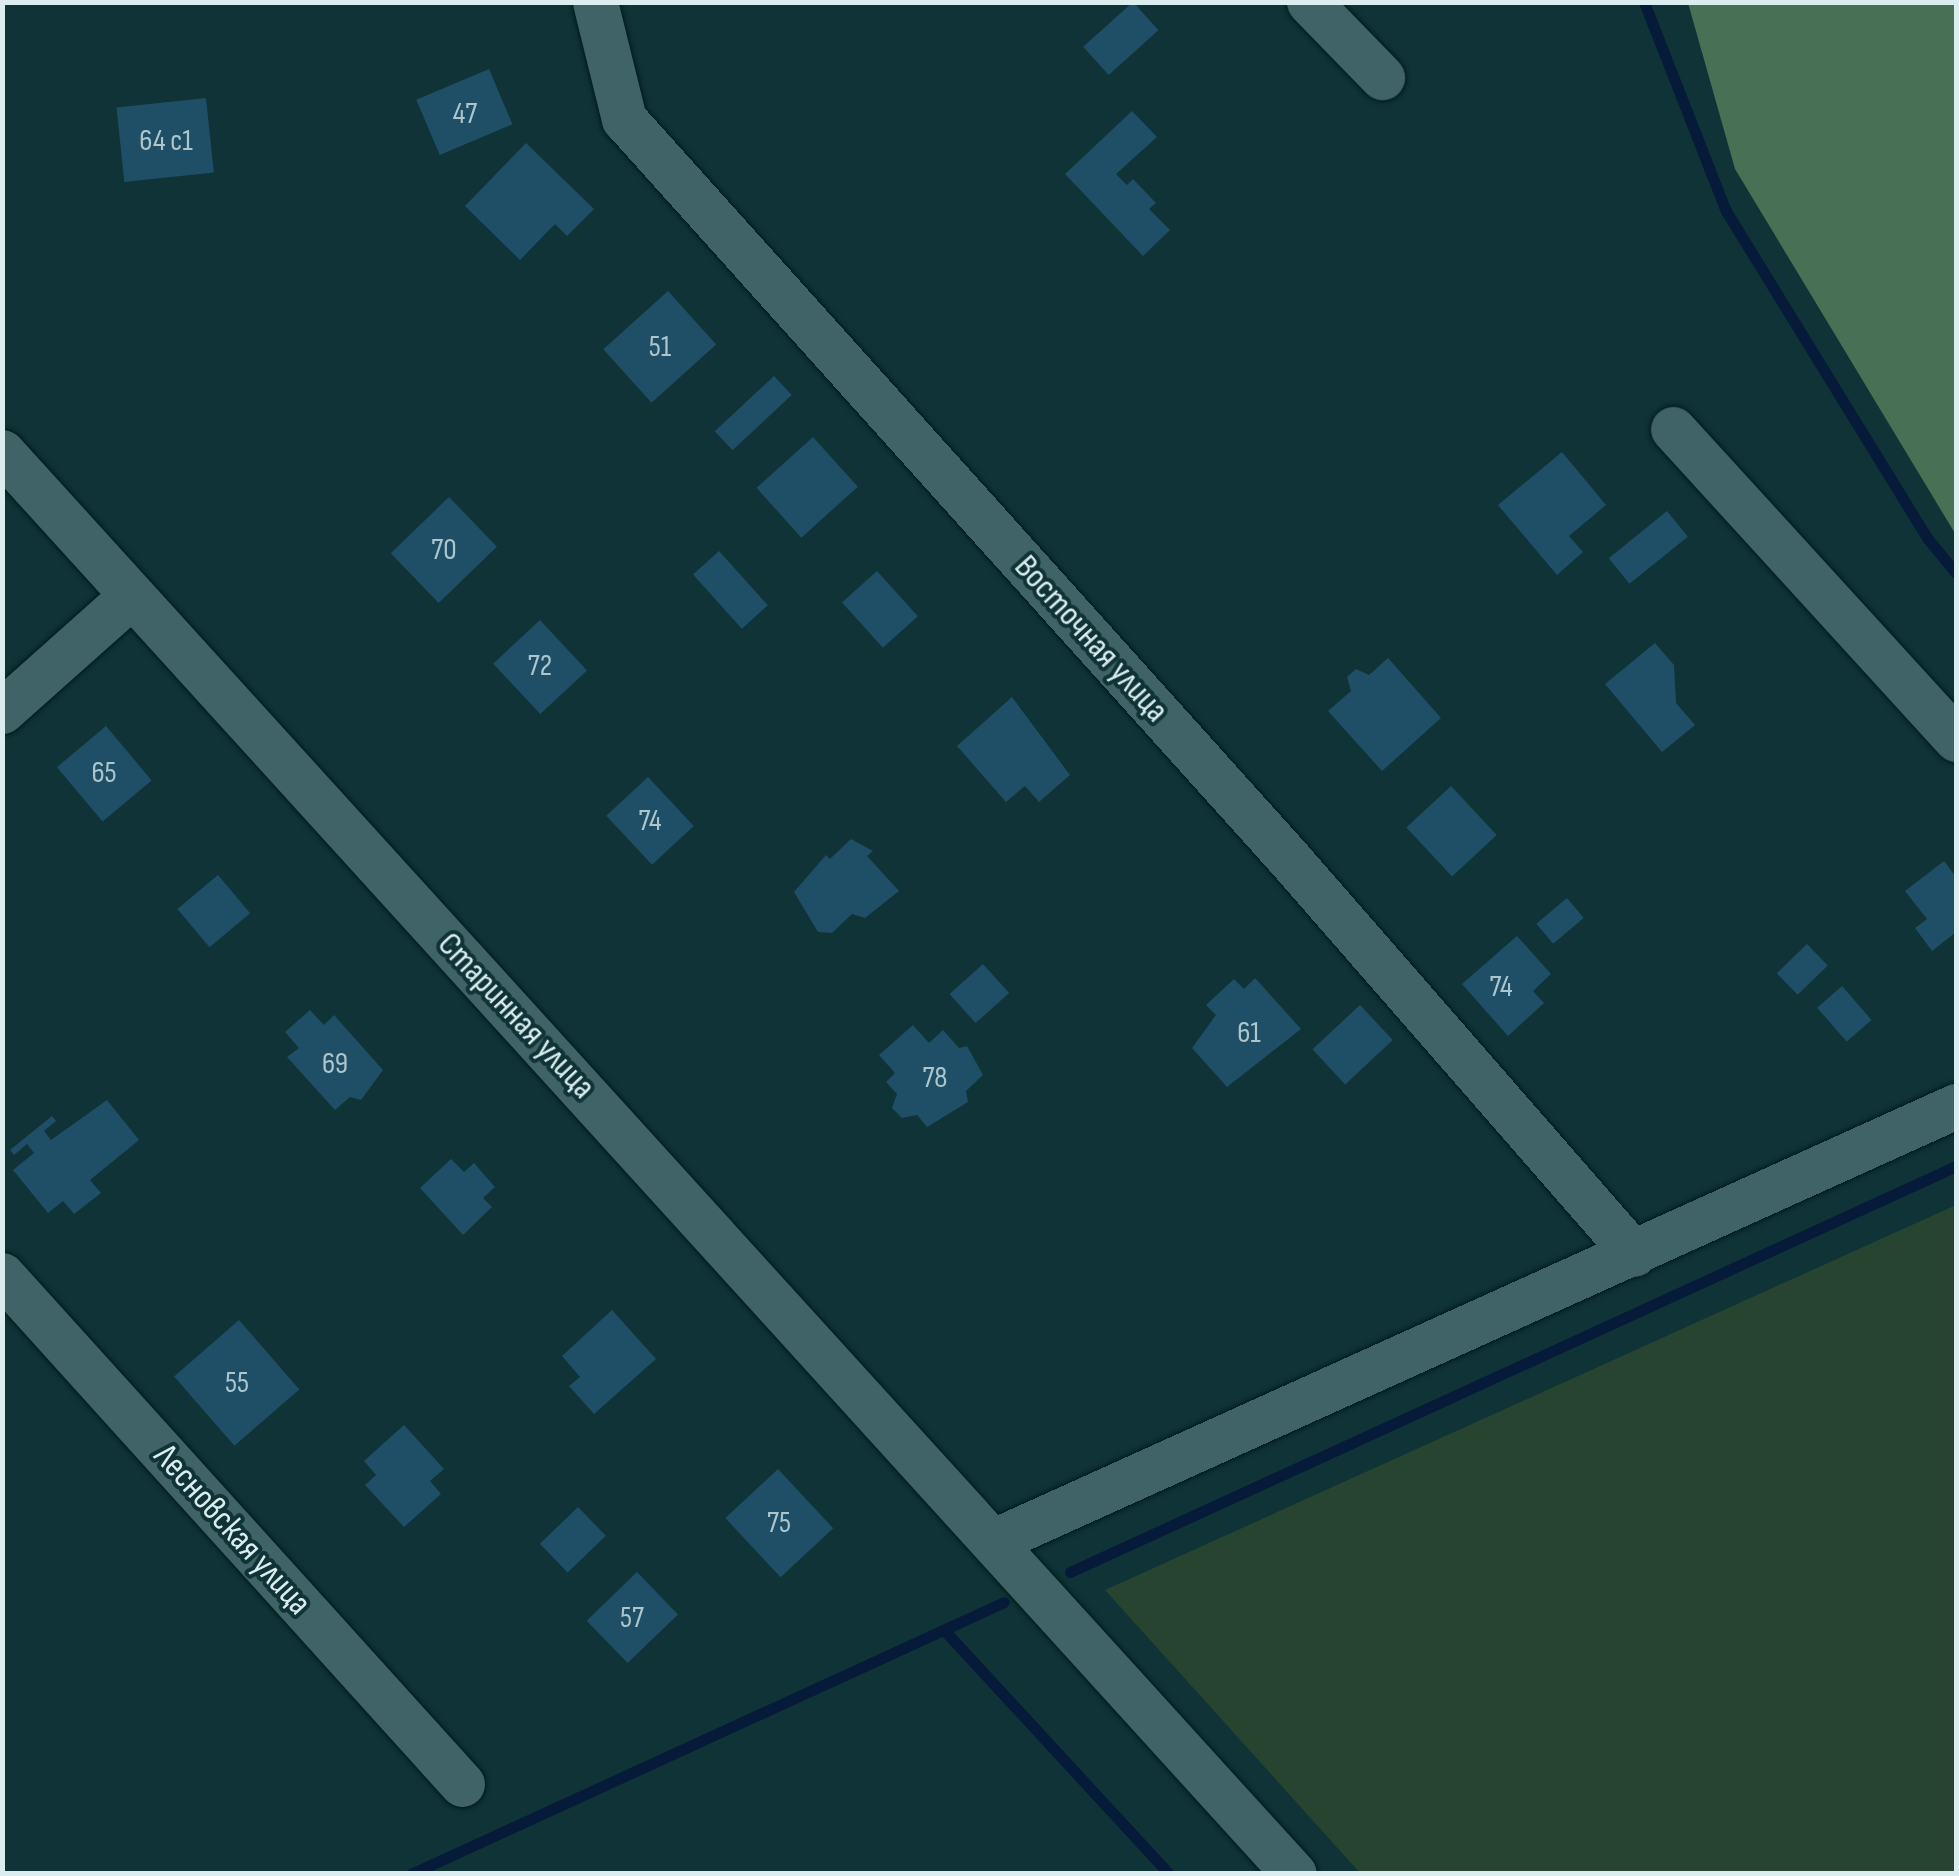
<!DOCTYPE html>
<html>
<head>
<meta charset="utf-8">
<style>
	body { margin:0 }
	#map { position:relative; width:1959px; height:1876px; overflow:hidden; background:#0f3337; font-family:"Sofia Sans Condensed",sans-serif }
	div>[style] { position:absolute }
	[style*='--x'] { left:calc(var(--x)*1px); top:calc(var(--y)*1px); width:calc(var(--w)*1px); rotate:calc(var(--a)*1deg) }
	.green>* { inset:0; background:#264430 }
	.forest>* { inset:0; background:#477054 }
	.stream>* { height:11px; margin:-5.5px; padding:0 5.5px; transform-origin:5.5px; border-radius:5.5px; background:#051b39 }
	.building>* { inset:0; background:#1e4f66; transform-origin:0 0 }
	.roads { filter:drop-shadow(0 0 2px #011a1d) drop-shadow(0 0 2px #011a1d) }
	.street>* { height:45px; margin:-22.5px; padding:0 22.5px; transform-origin:22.5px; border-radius:22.5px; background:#3f6367 }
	span { translate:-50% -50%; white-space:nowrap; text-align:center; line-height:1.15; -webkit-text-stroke:8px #0f3337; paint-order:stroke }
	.number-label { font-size:30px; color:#abc6cd }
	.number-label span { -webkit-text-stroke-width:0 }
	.street-label { font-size:35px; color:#daedef }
	.frame { position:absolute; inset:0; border:5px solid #daedef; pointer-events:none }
</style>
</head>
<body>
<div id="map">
	<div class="green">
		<i style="clip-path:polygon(1956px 1205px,1956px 1873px,1360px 1873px,1105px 1590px)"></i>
	</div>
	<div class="forest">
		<i style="clip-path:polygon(1688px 3px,1956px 3px,1956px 535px,1735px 169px)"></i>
	</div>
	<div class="stream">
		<i style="--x:1644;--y:2;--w:225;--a:68.6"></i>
		<i style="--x:1726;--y:211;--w:385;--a:58.4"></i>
		<i style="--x:1928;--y:539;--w:44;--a:50.5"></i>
		<i style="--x:1070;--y:1572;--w:975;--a:-24.62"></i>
		<i style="--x:944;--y:1630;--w:332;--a:47.3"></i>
		<i style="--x:411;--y:1874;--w:652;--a:-24.64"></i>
	</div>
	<div class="building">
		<i style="left:1133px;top:2px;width:38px;height:67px;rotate:48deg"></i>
		<i style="left:489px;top:69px;width:60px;height:79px;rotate:67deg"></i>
		<i style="left:206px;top:98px;width:75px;height:90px;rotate:84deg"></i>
		<i style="clip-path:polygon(1132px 111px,1157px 137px,1116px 174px,1127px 185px,1133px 179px,1156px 203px,1149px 209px,1170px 230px,1143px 256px,1065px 174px)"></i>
		<i style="clip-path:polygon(526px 143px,594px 209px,567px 236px,555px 224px,520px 260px,465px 206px)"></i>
		<i style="left:668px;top:291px;width:72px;height:87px;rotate:48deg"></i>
		<i style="left:774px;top:376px;width:26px;height:81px;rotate:47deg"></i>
		<i style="left:813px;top:437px;width:67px;height:76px;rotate:48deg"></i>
		<i style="clip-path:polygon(1562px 452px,1606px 505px,1569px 536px,1583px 552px,1557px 575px,1498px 505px)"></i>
		<i style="left:449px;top:497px;width:69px;height:81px;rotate:46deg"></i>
		<i style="left:1667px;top:511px;width:33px;height:75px;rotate:51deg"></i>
		<i style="left:719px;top:551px;width:73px;height:35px;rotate:48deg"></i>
		<i style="left:877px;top:571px;width:61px;height:47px;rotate:48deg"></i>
		<i style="left:540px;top:620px;width:69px;height:64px;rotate:47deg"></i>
		<i style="clip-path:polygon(1655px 643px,1674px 665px,1676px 703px,1695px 725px,1662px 752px,1605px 684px)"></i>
		<i style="clip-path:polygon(1388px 658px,1441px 718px,1382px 771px,1328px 711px,1351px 691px,1347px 677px,1356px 669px,1369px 675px)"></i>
		<i style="clip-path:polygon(1012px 697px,1070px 775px,1039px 802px,1025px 786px,1006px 802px,957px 746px)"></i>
		<i style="left:106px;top:726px;width:71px;height:64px;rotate:50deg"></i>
		<i style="left:648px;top:777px;width:67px;height:57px;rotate:47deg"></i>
		<i style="left:1451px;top:786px;width:67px;height:61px;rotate:47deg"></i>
		<i style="clip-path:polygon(851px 839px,873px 851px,867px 856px,899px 891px,865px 918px,852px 914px,832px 933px,818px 932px,794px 892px,826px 855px,830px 859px)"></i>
		<i style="clip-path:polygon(1944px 861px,1956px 877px,1956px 932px,1932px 951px,1915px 928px,1927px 919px,1905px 891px)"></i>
		<i style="left:218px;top:875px;width:50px;height:53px;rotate:50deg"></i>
		<i style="left:1567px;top:898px;width:26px;height:40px;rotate:50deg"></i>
		<i style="clip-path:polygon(1517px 936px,1551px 974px,1533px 991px,1544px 1003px,1508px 1036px,1462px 984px)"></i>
		<i style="left:1807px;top:944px;width:30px;height:42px;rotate:46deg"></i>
		<i style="left:983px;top:964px;width:39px;height:45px;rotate:48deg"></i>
		<i style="clip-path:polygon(1255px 978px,1301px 1029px,1227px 1087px,1192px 1048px,1216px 1015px,1206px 1005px,1234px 979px,1244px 989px)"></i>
		<i style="left:1842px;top:986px;width:45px;height:33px;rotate:49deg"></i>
		<i style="left:1360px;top:1005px;width:48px;height:65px;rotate:47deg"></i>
		<i style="clip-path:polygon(310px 1010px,324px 1025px,334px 1015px,383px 1070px,361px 1100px,350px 1097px,335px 1110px,287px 1057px,299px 1048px,285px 1032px)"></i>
		<i style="clip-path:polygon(913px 1025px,929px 1043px,943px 1030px,959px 1048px,967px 1046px,983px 1075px,966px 1091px,968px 1102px,927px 1127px,917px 1115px,902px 1118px,892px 1108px,897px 1094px,886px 1082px,895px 1073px,879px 1055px)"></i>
		<i style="clip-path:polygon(107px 1100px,139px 1140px,90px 1180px,101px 1193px,74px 1214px,63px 1201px,48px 1213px,13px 1170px,34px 1153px,27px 1144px,14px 1155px,10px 1150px,52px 1116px,56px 1121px,44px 1131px,51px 1140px)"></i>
		<i style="clip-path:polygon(451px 1159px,464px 1172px,474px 1163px,495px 1187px,483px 1198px,492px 1207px,463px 1235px,420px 1188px)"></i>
		<i style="clip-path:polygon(612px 1310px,656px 1359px,594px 1414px,569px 1386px,580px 1377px,562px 1356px)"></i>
		<i style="left:239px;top:1320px;width:92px;height:86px;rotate:49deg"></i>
		<i style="clip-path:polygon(404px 1425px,444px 1469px,430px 1481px,441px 1494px,404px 1527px,365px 1485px,376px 1475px,364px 1461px)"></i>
		<i style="left:778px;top:1469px;width:81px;height:72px;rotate:47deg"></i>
		<i style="left:578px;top:1507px;width:40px;height:53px;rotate:46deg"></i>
		<i style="left:637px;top:1572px;width:59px;height:70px;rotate:46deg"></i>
	</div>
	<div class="roads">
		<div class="street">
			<i style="--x:595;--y:2;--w:121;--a:76.1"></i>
			<i style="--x:624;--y:119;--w:999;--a:48.04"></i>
			<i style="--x:1292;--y:862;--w:520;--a:48.9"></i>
			<i style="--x:1309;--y:2;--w:105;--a:45.8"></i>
			<i style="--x:1673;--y:429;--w:420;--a:47.6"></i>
			<i style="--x:2;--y:452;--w:1921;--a:47.74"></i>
			<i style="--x:2;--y:711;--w:173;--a:-41.7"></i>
			<i style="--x:2;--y:1275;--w:686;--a:47.89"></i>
			<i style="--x:996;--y:1540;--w:1054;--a:-24.33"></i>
		</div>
	</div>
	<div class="number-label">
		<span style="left:465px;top:114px">47</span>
		<span style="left:166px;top:141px">64 с1</span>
		<span style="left:660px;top:347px">51</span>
		<span style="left:444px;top:550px">70</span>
		<span style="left:540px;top:666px">72</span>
		<span style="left:104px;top:773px">65</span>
		<span style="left:650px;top:821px">74</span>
		<span style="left:1501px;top:987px">74</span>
		<span style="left:1249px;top:1033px">61</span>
		<span style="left:335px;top:1064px">69</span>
		<span style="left:935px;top:1078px">78</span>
		<span style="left:237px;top:1383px">55</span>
		<span style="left:779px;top:1523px">75</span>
		<span style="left:632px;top:1618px">57</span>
	</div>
	<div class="street-label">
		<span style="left:1091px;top:639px;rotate:48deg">Восточная улица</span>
		<span style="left:516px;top:1016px;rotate:47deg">Старинная улица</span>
		<span style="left:232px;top:1530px;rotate:48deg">Лесновская улица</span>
	</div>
	<div class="frame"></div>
</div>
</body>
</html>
